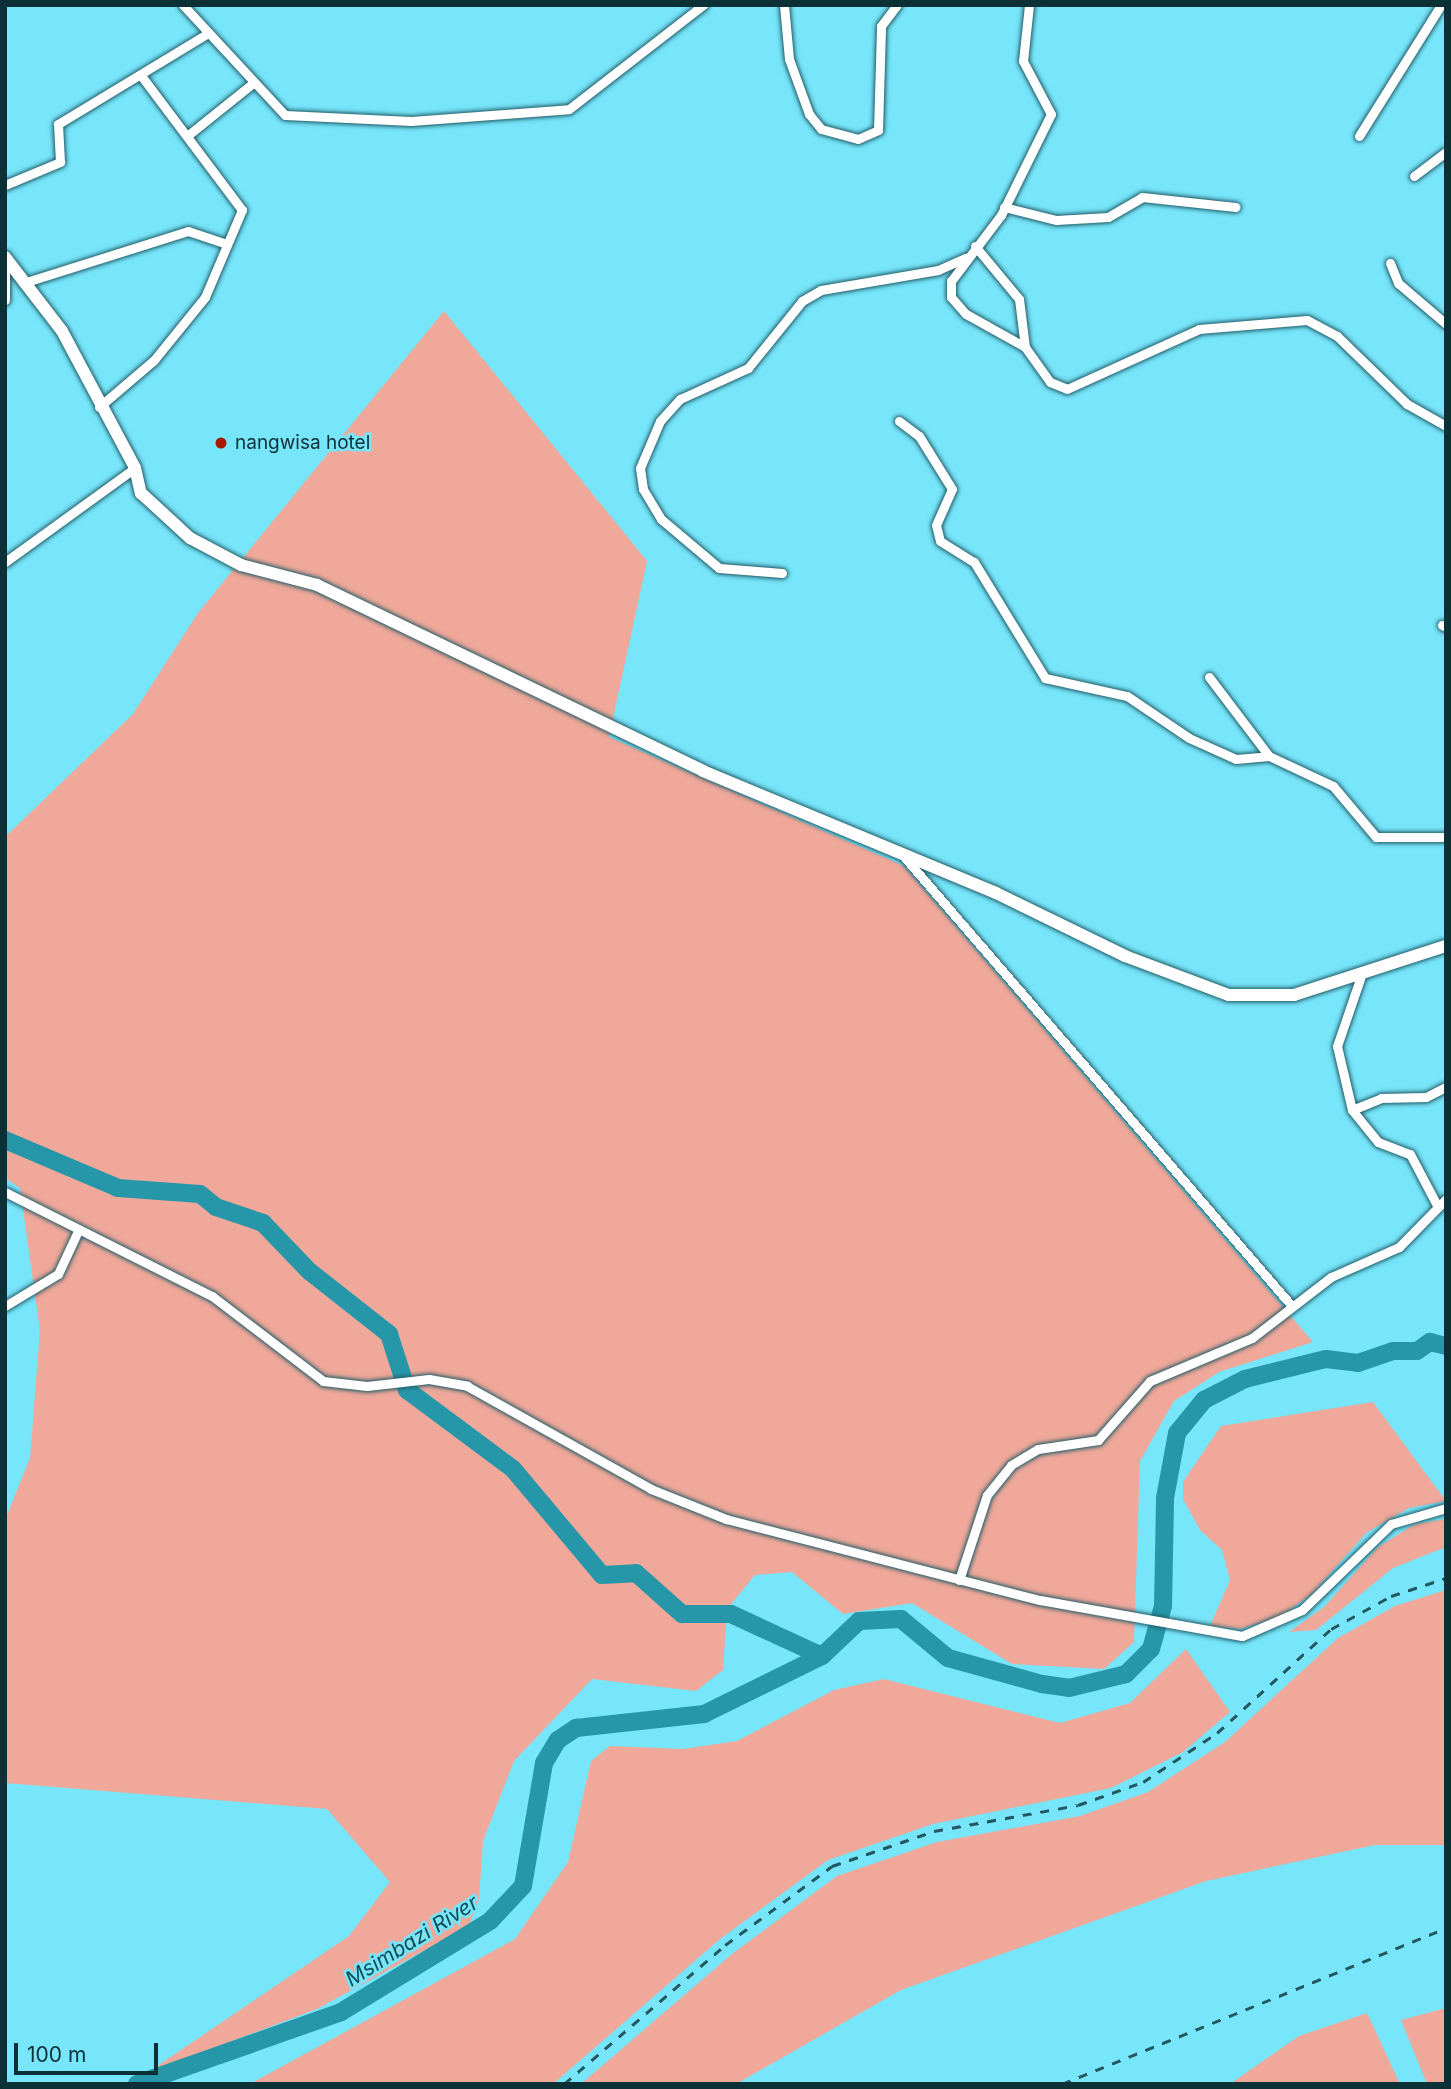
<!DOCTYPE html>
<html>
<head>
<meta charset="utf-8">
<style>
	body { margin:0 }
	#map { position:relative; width:1451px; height:2089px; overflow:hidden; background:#77e5fa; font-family:Inter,sans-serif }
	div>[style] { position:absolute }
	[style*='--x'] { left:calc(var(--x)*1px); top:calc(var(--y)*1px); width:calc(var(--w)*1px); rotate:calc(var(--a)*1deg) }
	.green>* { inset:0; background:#efa89a }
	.river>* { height:18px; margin:-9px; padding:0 9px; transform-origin:9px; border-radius:9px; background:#2697a9 }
	.roads { filter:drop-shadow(0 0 2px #225d68) drop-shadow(0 0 2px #225d68) }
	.street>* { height:9px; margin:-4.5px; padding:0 4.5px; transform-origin:4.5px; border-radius:4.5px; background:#fff }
	.secondary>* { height:12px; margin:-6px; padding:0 6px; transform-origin:6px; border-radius:6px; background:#fff }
	.rail>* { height:2.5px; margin-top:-1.25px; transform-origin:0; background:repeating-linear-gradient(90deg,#235861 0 9px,transparent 0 18px) }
	.dots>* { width:19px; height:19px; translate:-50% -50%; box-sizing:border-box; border:4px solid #77e5fa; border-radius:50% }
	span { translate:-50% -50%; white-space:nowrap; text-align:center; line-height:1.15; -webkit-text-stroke:5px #77e5fa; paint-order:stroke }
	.poi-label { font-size:19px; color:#0b3036 }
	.left { translate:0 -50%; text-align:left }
	.water-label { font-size:21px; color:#0f4d57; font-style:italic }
	.frame { position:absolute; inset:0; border:7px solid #0b3036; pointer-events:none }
	.scale { position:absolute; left:14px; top:2043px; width:144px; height:32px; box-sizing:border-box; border:4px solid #0b3036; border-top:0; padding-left:9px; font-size:21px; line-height:24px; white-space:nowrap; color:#0b3036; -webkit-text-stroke:5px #77e5fa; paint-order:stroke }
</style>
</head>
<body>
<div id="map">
	<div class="green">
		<i style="clip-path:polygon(444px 311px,647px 561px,609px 737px,904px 866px,1313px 1342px,1219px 1372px,1174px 1401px,1140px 1461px,1134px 1642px,1104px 1669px,1012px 1664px,912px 1603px,843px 1614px,792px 1572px,755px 1575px,727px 1609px,723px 1670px,696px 1691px,592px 1679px,514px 1761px,483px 1841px,479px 1899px,469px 1926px,317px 2009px,147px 2073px,349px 1936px,390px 1882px,327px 1809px,5px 1783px,5px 1520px,30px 1458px,40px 1330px,20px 1188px,5px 1178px,5px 837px,133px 714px,198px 613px)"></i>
		<i style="clip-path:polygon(1373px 1402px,1446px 1501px,1409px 1508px,1366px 1533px,1312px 1594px,1281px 1616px,1241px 1629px,1210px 1626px,1230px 1580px,1222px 1550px,1200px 1530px,1183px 1499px,1183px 1482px,1221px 1426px)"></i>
		<i style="clip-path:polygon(1446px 1519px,1446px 1547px,1393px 1568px,1316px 1630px,1289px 1632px,1324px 1607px,1378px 1547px,1415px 1524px)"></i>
		<i style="clip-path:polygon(1446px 1590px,1446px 1845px,1375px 1845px,1206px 1881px,901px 1990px,736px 2084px,581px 2084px,732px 1954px,837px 1876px,937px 1842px,1080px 1816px,1148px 1792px,1225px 1742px,1338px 1638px,1395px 1606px)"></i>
		<i style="clip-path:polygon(1186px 1649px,1230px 1712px,1183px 1752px,1111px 1788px,933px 1824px,828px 1860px,720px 1939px,553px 2084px,250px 2084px,515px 1939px,568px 1862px,591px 1761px,610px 1746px,683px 1749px,737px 1741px,834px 1690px,884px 1679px,1060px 1723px,1130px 1703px)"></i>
		<i style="clip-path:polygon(1446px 2008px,1446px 2084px,1427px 2084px,1401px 2020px)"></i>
		<i style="clip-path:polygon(1367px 2013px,1400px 2084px,1230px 2084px,1299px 2036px)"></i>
	</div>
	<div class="river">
		<i style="--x:5;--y:1140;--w:123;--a:23"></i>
		<i style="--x:118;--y:1188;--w:82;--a:4.2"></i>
		<i style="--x:200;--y:1194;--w:21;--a:39"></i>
		<i style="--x:216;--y:1207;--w:50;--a:18.8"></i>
		<i style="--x:263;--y:1223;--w:66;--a:46.2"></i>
		<i style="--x:309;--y:1271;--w:102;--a:38.2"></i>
		<i style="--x:389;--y:1334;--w:59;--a:72.2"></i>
		<i style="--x:407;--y:1390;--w:132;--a:36.7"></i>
		<i style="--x:513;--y:1469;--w:138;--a:50"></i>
		<i style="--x:602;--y:1575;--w:34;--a:-3"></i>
		<i style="--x:636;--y:1573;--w:62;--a:41.7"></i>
		<i style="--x:682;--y:1614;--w:49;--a:0"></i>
		<i style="--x:731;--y:1614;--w:100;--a:24.8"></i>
		<i style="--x:137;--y:2084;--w:216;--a:-19.4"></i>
		<i style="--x:341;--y:2012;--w:175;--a:-31.4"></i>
		<i style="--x:490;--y:1921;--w:48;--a:-46.7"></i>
		<i style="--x:523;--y:1886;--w:125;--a:-80.3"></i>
		<i style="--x:544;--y:1763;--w:27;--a:-59"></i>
		<i style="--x:558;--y:1740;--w:22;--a:-34"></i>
		<i style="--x:576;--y:1728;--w:129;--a:-6.2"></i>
		<i style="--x:704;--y:1714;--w:131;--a:-26.2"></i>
		<i style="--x:822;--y:1656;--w:51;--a:-43.4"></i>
		<i style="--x:859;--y:1621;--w:42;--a:-2.7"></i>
		<i style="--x:901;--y:1619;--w:61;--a:39.7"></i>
		<i style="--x:948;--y:1658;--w:98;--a:15.5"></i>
		<i style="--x:1042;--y:1684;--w:27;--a:8"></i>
		<i style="--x:1069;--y:1688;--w:59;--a:-13.8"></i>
		<i style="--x:1126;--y:1674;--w:35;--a:-45"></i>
		<i style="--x:1151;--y:1649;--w:45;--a:-74.4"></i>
		<i style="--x:1163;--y:1606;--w:108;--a:-88.9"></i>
		<i style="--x:1165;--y:1498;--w:66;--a:-79.5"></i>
		<i style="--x:1177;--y:1433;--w:43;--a:-50.7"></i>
		<i style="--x:1204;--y:1400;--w:46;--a:-27.1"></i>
		<i style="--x:1245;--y:1379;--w:83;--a:-13.9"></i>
		<i style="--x:1326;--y:1359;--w:32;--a:7"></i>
		<i style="--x:1358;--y:1363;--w:37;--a:-19"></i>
		<i style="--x:1393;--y:1351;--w:24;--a:0"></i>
		<i style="--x:1417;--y:1351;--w:16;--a:-35"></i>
		<i style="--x:1430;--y:1342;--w:16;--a:14"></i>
	</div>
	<div class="roads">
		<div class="street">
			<i style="--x:183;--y:5;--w:150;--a:47.2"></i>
			<i style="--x:285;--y:115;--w:126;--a:2.7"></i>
			<i style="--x:411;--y:121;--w:158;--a:-4.3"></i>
			<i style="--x:569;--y:109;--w:170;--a:-37.8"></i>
			<i style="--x:784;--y:5;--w:54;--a:84.7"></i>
			<i style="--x:789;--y:59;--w:59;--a:70"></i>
			<i style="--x:809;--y:114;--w:19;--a:51"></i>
			<i style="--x:821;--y:129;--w:38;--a:15"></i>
			<i style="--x:858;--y:139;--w:22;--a:-24"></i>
			<i style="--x:878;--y:130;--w:104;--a:-88.3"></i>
			<i style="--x:881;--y:26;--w:26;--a:-53"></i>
			<i style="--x:1029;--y:5;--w:56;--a:96.1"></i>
			<i style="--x:1023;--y:61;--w:60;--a:62.2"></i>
			<i style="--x:1051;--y:114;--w:113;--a:116.3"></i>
			<i style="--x:1001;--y:215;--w:83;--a:127.1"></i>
			<i style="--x:951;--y:281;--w:16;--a:90"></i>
			<i style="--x:951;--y:297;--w:23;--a:49"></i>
			<i style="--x:966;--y:314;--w:68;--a:29.2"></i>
			<i style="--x:1025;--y:347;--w:43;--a:54.5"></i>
			<i style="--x:1050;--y:382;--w:18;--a:22"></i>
			<i style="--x:1067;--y:389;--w:145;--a:-24.4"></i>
			<i style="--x:1199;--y:329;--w:108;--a:-4.8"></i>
			<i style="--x:1307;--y:320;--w:34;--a:28"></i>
			<i style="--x:1337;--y:336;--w:98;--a:44.2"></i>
			<i style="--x:1407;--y:404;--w:45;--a:29.4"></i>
			<i style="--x:187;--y:136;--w:83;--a:-38.7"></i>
			<i style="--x:1359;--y:136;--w:155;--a:-58"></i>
			<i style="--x:1414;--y:176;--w:40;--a:-37"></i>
			<i style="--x:5;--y:185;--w:60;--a:-22.7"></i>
			<i style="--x:60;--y:162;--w:38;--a:-93"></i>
			<i style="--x:58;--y:124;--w:175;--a:-31.2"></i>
			<i style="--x:1004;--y:207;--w:54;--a:14"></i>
			<i style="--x:1056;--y:220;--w:52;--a:-3.3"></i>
			<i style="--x:1108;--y:217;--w:39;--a:-30"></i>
			<i style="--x:1142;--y:197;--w:94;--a:6.1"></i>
			<i style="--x:975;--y:246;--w:69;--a:50.3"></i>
			<i style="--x:1019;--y:299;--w:48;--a:82.9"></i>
			<i style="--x:1390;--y:263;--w:22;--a:68"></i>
			<i style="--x:1398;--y:283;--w:63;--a:40.5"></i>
			<i style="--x:5;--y:270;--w:30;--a:90"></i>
			<i style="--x:23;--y:283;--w:173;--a:-17.5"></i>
			<i style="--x:188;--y:231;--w:41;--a:18.4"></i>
			<i style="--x:99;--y:407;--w:72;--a:-40.5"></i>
			<i style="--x:154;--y:360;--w:81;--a:-51"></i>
			<i style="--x:205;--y:297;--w:95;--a:-67"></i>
			<i style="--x:242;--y:210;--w:166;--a:-126.9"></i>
			<i style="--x:899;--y:421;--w:25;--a:37"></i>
			<i style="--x:919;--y:436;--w:62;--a:58.1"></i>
			<i style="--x:952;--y:489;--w:39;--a:114"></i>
			<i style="--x:936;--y:525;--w:16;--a:76"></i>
			<i style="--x:940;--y:541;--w:40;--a:32"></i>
			<i style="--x:974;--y:562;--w:136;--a:58.5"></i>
			<i style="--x:1045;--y:678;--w:84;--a:12.4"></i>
			<i style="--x:1127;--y:696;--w:75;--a:34.1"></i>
			<i style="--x:1189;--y:738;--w:51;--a:24.1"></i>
			<i style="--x:1236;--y:759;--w:33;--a:-5"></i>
			<i style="--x:5;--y:562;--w:160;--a:-35.9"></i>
			<i style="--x:782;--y:573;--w:63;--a:-175.5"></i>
			<i style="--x:719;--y:568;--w:76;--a:-139.8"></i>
			<i style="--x:661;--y:519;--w:35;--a:-121"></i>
			<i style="--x:643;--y:489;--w:21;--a:-98"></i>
			<i style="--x:640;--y:468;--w:51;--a:-66.9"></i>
			<i style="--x:660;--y:421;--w:30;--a:-48"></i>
			<i style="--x:680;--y:399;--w:75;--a:-24.5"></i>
			<i style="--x:748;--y:368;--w:86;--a:-51.1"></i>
			<i style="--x:802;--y:301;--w:22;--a:-30"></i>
			<i style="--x:821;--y:290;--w:119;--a:-9.7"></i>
			<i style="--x:938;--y:270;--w:30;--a:-24"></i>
			<i style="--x:1442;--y:625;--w:4;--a:27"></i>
			<i style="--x:1209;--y:677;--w:99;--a:52.8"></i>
			<i style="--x:1269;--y:756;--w:71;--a:25.1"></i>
			<i style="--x:1333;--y:786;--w:67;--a:49.9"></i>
			<i style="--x:1376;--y:837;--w:70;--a:0"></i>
			<i style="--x:906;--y:859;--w:589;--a:49.2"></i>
			<i style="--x:1361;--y:976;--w:74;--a:108.9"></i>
			<i style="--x:1337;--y:1046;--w:66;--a:76.8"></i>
			<i style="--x:1352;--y:1110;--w:41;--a:50.9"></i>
			<i style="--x:1378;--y:1142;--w:34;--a:21"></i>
			<i style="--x:1410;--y:1154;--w:60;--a:62.2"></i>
			<i style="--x:1352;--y:1110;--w:31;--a:-22"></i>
			<i style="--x:1381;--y:1098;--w:45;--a:-1.3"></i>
			<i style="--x:1426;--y:1097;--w:22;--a:-27"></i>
			<i style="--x:5;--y:1192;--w:232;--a:26.7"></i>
			<i style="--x:212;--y:1296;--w:140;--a:37.4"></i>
			<i style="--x:323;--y:1381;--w:44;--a:6.5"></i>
			<i style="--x:367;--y:1386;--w:62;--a:-6.4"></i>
			<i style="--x:429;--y:1379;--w:39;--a:10"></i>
			<i style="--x:467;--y:1386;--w:211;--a:29.2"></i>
			<i style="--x:651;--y:1489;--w:81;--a:21.8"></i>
			<i style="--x:726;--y:1519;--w:324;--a:14.5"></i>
			<i style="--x:1040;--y:1600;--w:205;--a:10.1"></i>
			<i style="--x:1242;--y:1636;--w:65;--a:-23.4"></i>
			<i style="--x:1302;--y:1610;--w:124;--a:-44"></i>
			<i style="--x:1391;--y:1524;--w:57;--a:-16.2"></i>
			<i style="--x:5;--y:1306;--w:62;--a:-31.1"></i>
			<i style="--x:58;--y:1274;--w:47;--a:-65.1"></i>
			<i style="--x:959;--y:1580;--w:89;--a:-71.8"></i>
			<i style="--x:987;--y:1495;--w:38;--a:-51"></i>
			<i style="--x:1011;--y:1465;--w:31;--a:-31"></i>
			<i style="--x:1038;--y:1449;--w:61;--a:-8.5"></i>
			<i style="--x:1098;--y:1440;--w:79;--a:-48.6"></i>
			<i style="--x:1150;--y:1381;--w:111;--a:-22.9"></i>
			<i style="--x:1252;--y:1338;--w:100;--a:-37.7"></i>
			<i style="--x:1331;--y:1277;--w:74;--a:-23.8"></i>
			<i style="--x:1399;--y:1247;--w:67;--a:-45.6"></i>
		</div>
		<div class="secondary">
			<i style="--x:5;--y:257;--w:93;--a:52.4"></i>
			<i style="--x:62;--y:331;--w:155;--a:61.9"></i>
			<i style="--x:135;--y:468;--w:26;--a:77"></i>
			<i style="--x:141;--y:493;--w:67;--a:42.6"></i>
			<i style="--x:190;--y:538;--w:58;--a:27.9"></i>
			<i style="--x:241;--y:565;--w:79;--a:14.7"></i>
			<i style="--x:317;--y:585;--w:428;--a:25.7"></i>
			<i style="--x:703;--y:771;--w:317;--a:22.6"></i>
			<i style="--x:996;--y:893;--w:144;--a:26"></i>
			<i style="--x:1125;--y:956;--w:111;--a:20.6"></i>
			<i style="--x:1229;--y:995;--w:65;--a:0"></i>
			<i style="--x:1294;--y:995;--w:160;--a:-17.9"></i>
		</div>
	</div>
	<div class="rail">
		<i style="--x:564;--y:2084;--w:213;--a:-40.8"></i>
		<i style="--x:725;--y:1945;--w:133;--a:-36.4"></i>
		<i style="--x:832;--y:1866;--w:108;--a:-18.9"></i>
		<i style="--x:934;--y:1831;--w:146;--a:-10.2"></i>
		<i style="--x:1078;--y:1805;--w:69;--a:-19.5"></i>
		<i style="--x:1143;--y:1782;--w:89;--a:-33.5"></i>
		<i style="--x:1217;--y:1733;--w:154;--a:-42.4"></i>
		<i style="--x:1331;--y:1629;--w:68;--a:-28.8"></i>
		<i style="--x:1391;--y:1596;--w:58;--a:-18.1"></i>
		<i style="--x:1062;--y:2084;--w:414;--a:-22.1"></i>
	</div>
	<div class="dots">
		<i style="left:221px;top:443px;background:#a81800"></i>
	</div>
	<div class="poi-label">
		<span class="left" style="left:235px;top:443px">nangwisa hotel</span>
	</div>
	<div class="water-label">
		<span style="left:412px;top:1941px;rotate:-32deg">Msimbazi River</span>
	</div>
	<div class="frame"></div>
	<div class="scale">100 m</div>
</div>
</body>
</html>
